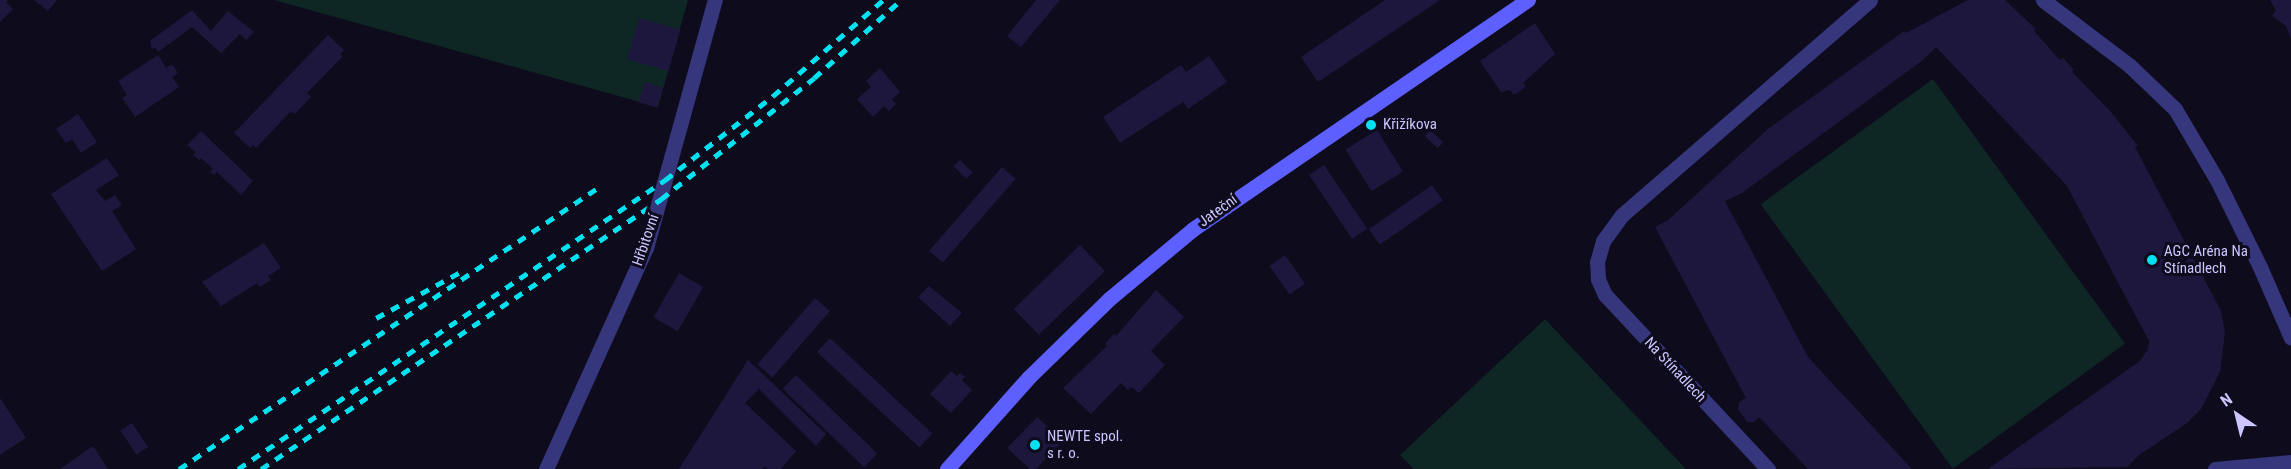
<!DOCTYPE html>
<html>
<head>
<meta charset="utf-8">
<style>
	body { margin:0 }
	#map { position:relative; width:2291px; height:469px; overflow:hidden; background:#0d0b1c; font-family:"Roboto Condensed",sans-serif }
	div>[style] { position:absolute }
	[style*='--x'] { left:calc(var(--x)*1px); top:calc(var(--y)*1px); width:calc(var(--w)*1px); rotate:calc(var(--a)*1deg) }
	.green>* { inset:0; background:#0e2624; transform-origin:0 0 }
	.building>* { inset:0; background:#1d173d; transform-origin:0 0 }
	.minor>* { height:15px; margin:-7.5px; padding:0 7.5px; transform-origin:7.5px; border-radius:7.5px; background:#36367c }
	.secondary>* { height:15px; margin:-7.5px; padding:0 7.5px; transform-origin:7.5px; border-radius:7.5px; background:#5d5fff }
	.rail>* { height:4.5px; margin-top:-2.25px; transform-origin:0; background:repeating-linear-gradient(90deg,#00e2f1 0 9px,transparent 0 17px) }
	.dots>* { width:16px; height:16px; translate:-50% -50%; box-sizing:border-box; border:3px solid #0d0b1c; border-radius:50% }
	span { translate:-50% -50%; white-space:nowrap; text-align:center; line-height:1.15; -webkit-text-stroke:6px #0d0b1c; paint-order:stroke }
	.poi-label { font-size:15px; color:#cbc6ff }
	.left { translate:0 -50%; text-align:left }
	.street-label { font-size:15px; color:#cbc6ff }
	.north { position:absolute; left:2207px; top:385px; width:60px; height:60px; -webkit-text-stroke:4px #0d0b1c; paint-order:stroke; rotate:325deg; font-size:16px; font-weight:700; line-height:24px; text-align:center; color:#cbc6ff }
	.north::after { content:''; display:block; margin:auto; width:21px; height:27px; background:#cbc6ff; clip-path:polygon(50% 0,100% 100%,50% 72%,0 100%) }
</style>
</head>
<body>
<div id="map">
	<div class="green">
		<i style="clip-path:polygon(274px 0,688px 0,658px 107px)"></i>
		<i style="left:1933px;top:79px;width:327px;height:213px;rotate:54deg"></i>
		<i style="clip-path:polygon(1545px 319px,1686px 469px,1414px 469px,1400px 455px)"></i>
	</div>
	<div class="building">
		<i style="clip-path:polygon(0 0,8px 0,6px 2px,13px 9px,0 22px)"></i>
		<i style="clip-path:polygon(34px 0,57px 0,48px 11px)"></i>
		<i style="clip-path:polygon(1036px 0,1060px 0,1021px 47px,1007px 36px)"></i>
		<i style="clip-path:polygon(1385px 0,1440px 0,1318px 82px,1301px 57px)"></i>
		<i style="clip-path:polygon(1968px 0,2005px 0,2036px 29px,2034px 31px,2060px 60px,2063px 58px,2074px 70px,2072px 72px,2111px 112px,2138px 146px,2135px 147px,2221px 311px,2225px 333px,2220px 372px,2201px 409px,2187px 423px,2139px 455px,2127px 467px,1988px 469px,2140px 361px,2148px 349px,2149px 341px,2067px 186px,1936px 47px,1923px 60px,1742px 193px,1725px 201px,1808px 357px,1912px 469px,1808px 469px,1759px 417px,1754px 422px,1747px 422px,1738px 409px,1739px 402px,1746px 398px,1655px 227px,1668px 220px,1768px 129px,1904px 31px,1906px 33px)"></i>
		<i style="clip-path:polygon(2270px 0,2291px 0,2291px 39px,2286px 26px,2272px 16px,2276px 11px)"></i>
		<i style="clip-path:polygon(192px 10px,211px 31px,228px 11px,254px 32px,246px 40px,240px 34px,221px 53px,192px 27px,158px 52px,155px 47px,152px 49px,150px 41px)"></i>
		<i style="left:639px;top:18px;width:43px;height:43px;rotate:16deg"></i>
		<i style="clip-path:polygon(1535px 23px,1555px 54px,1523px 83px,1526px 87px,1514px 95px,1510px 90px,1501px 92px,1480px 61px)"></i>
		<i style="clip-path:polygon(328px 35px,344px 50px,340px 54px,343px 56px,307px 93px,311px 97px,295px 114px,291px 111px,256px 148px,253px 145px,250px 148px,234px 133px)"></i>
		<i style="clip-path:polygon(158px 55px,166px 68px,172px 64px,178px 73px,172px 77px,179px 87px,135px 117px,122px 98px,127px 95px,118px 81px)"></i>
		<i style="clip-path:polygon(1209px 56px,1227px 82px,1188px 109px,1183px 102px,1120px 143px,1103px 117px,1181px 65px,1186px 72px)"></i>
		<i style="clip-path:polygon(880px 68px,900px 92px,892px 99px,896px 104px,889px 111px,884px 106px,873px 117px,857px 99px,871px 87px,866px 81px)"></i>
		<i style="left:645px;top:82px;width:19px;height:21px;rotate:18deg"></i>
		<i style="clip-path:polygon(78px 114px,97px 142px,81px 153px,72px 139px,66px 143px,56px 129px)"></i>
		<i style="left:1377px;top:130px;width:49px;height:37px;rotate:58deg"></i>
		<i style="left:1430px;top:130px;width:18px;height:8px;rotate:43deg"></i>
		<i style="clip-path:polygon(201px 131px,253px 181px,241px 195px,217px 172px,214px 175px,210px 172px,213px 169px,201px 158px,199px 160px,193px 155px,196px 152px,187px 145px)"></i>
		<i style="clip-path:polygon(107px 158px,119px 175px,96px 190px,105px 201px,115px 195px,122px 205px,112px 211px,136px 249px,102px 271px,51px 194px)"></i>
		<i style="left:960px;top:160px;width:18px;height:9px;rotate:45deg"></i>
		<i style="left:1324px;top:165px;width:77px;height:18px;rotate:56deg"></i>
		<i style="left:1002px;top:167px;width:18px;height:111px;rotate:41deg"></i>
		<i style="left:1432px;top:185px;width:19px;height:77px;rotate:55deg"></i>
		<i style="clip-path:polygon(264px 243px,281px 268px,268px 276px,271px 280px,260px 287px,257px 283px,221px 306px,202px 282px)"></i>
		<i style="left:1080px;top:245px;width:36px;height:92px;rotate:46deg"></i>
		<i style="left:1285px;top:255px;width:35px;height:19px;rotate:55deg"></i>
		<i style="left:679px;top:273px;width:28px;height:51px;rotate:30deg"></i>
		<i style="clip-path:polygon(929px 286px,962px 313px,950px 326px,918px 297px)"></i>
		<i style="clip-path:polygon(1156px 290px,1184px 317px,1151px 351px,1165px 365px,1139px 393px,1131px 387px,1128px 390px,1121px 383px,1091px 414px,1063px 388px,1107px 346px,1105px 344px,1114px 334px,1116px 336px)"></i>
		<i style="left:815px;top:298px;width:20px;height:88px;rotate:41deg"></i>
		<i style="left:830px;top:338px;width:140px;height:19px;rotate:43deg"></i>
		<i style="clip-path:polygon(748px 360px,826px 434px,816px 446px,759px 389px,745px 403px,796px 451px,781px 469px,768px 469px,765px 466px,762px 469px,679px 469px)"></i>
		<i style="clip-path:polygon(951px 371px,957px 376px,960px 373px,965px 377px,962px 380px,972px 390px,951px 413px,930px 394px)"></i>
		<i style="left:796px;top:375px;width:113px;height:19px;rotate:44deg"></i>
		<i style="clip-path:polygon(0 398px,26px 438px,0 455px)"></i>
		<i style="clip-path:polygon(1037px 417px,1063px 441px,1036px 469px,1030px 469px,1007px 448px)"></i>
		<i style="left:132px;top:423px;width:29px;height:14px;rotate:56deg"></i>
		<i style="clip-path:polygon(93px 446px,108px 469px,60px 469px)"></i>
	</div>
	<div class="minor">
		<i style="--x:2043;--y:0;--w:108;--a:37.1"></i>
		<i style="--x:2129;--y:65;--w:64;--a:43.7"></i>
		<i style="--x:2175;--y:109;--w:82;--a:59.4"></i>
		<i style="--x:2217;--y:180;--w:97;--a:63.7"></i>
		<i style="--x:2260;--y:267;--w:77;--a:66.4"></i>
		<i style="--x:546;--y:469;--w:243;--a:-65.7"></i>
		<i style="--x:646;--y:248;--w:257;--a:-74.5"></i>
		<i style="--x:1768;--y:469;--w:238;--a:-133.1"></i>
		<i style="--x:1605;--y:295;--w:17;--a:-114"></i>
		<i style="--x:1598;--y:279;--w:17;--a:-93"></i>
		<i style="--x:1597;--y:262;--w:22;--a:-74"></i>
		<i style="--x:1603;--y:241;--w:32;--a:-54"></i>
		<i style="--x:1622;--y:215;--w:328;--a:-40.9"></i>
		<i style="--x:2215;--y:469;--w:76;--a:-5.3"></i>
	</div>
	<div class="secondary">
		<i style="--x:947;--y:469;--w:123;--a:-48.3"></i>
		<i style="--x:1029;--y:377;--w:112;--a:-44.3"></i>
		<i style="--x:1109;--y:299;--w:109;--a:-39.8"></i>
		<i style="--x:1193;--y:229;--w:406;--a:-34.4"></i>
	</div>
	<div class="rail">
		<i style="--x:376;--y:318;--w:102;--a:-28.6"></i>
		<i style="--x:179;--y:469;--w:509;--a:-33.88"></i>
		<i style="--x:238;--y:469;--w:516;--a:-34.09"></i>
		<i style="--x:665;--y:180;--w:137;--a:-37.9"></i>
		<i style="--x:773;--y:96;--w:146;--a:-41.1"></i>
		<i style="--x:261;--y:469;--w:483;--a:-34"></i>
		<i style="--x:661;--y:199;--w:195;--a:-38.3"></i>
		<i style="--x:814;--y:78;--w:117;--a:-41.9"></i>
	</div>
	<div class="dots">
		<i style="left:1371px;top:125px;background:#00e2f1"></i>
		<i style="left:2152px;top:260px;background:#00e2f1"></i>
		<i style="left:1035px;top:445px;background:#00e2f1"></i>
	</div>
	<div class="poi-label">
		<span class="left" style="left:1383px;top:125px">Křižíkova</span>
		<span class="left" style="left:2164px;top:260px">AGC Aréna Na<br>Stínadlech</span>
		<span class="left" style="left:1047px;top:445px">NEWTE spol.<br>s r. o.</span>
	</div>
	<div class="street-label">
		<span style="left:1218px;top:211px;rotate:-36deg">Jateční</span>
		<span style="left:646px;top:240px;rotate:-71deg">Hřbitovní</span>
		<span style="left:1675px;top:370px;rotate:47deg">Na Stínadlech</span>
	</div>
	<div class="north">N</div>
</div>
</body>
</html>
